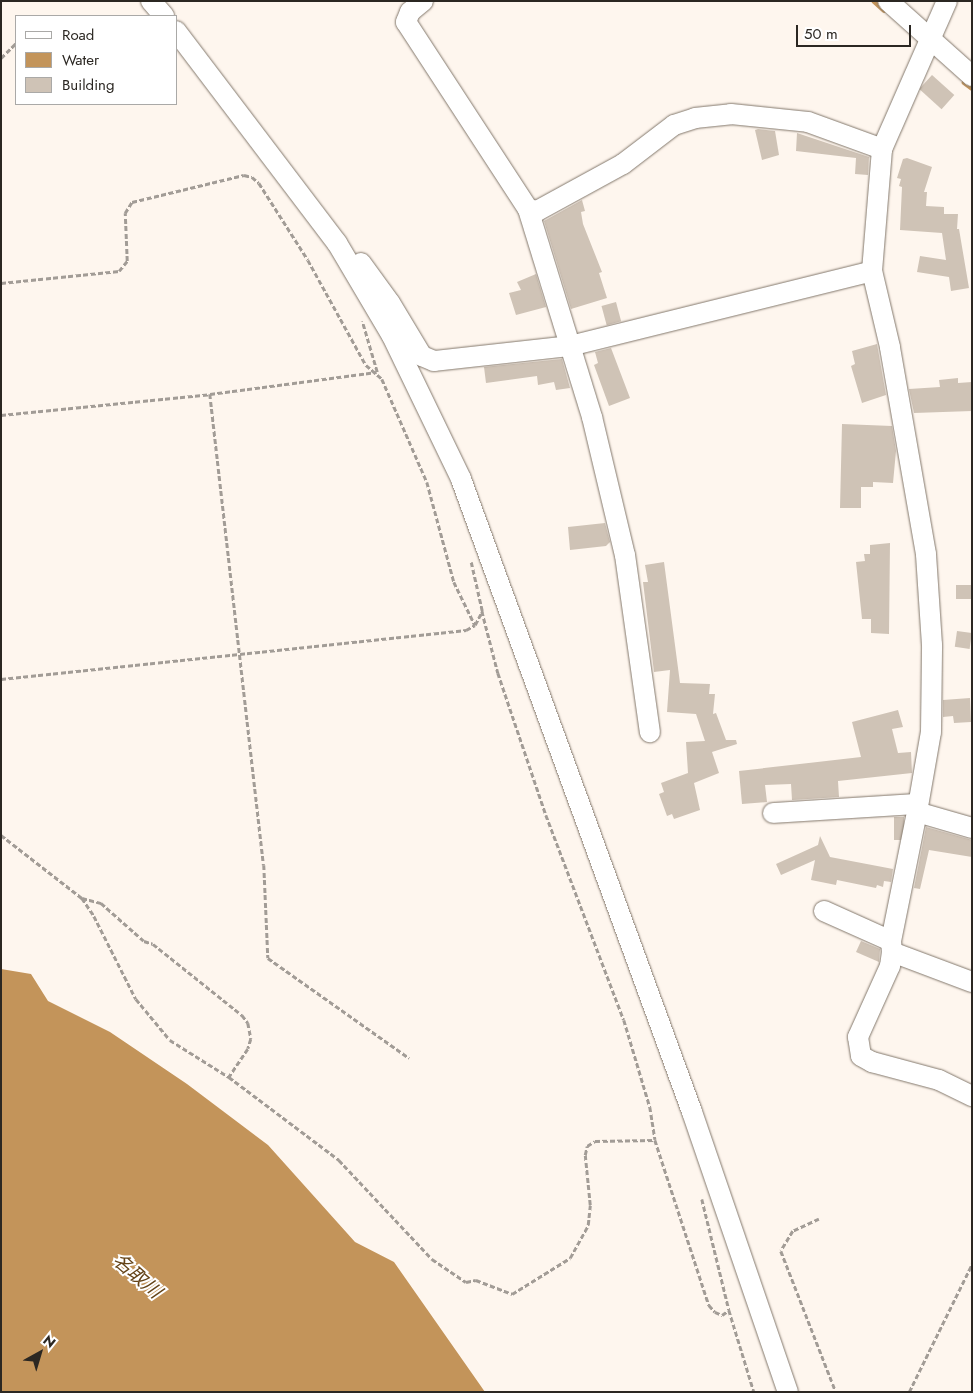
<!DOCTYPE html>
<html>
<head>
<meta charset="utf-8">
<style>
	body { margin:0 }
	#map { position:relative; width:973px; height:1393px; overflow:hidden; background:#fef6ee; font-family:Jost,"Noto Sans JP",sans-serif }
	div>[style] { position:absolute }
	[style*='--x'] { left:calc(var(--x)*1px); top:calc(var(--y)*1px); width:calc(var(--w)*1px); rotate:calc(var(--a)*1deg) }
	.water>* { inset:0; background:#c3945a }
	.stream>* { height:4.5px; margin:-2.25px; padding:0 2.25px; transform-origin:2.25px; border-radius:2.25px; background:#c3945a }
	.building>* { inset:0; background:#cfc3b6; transform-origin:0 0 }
	.path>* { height:2.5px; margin-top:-1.25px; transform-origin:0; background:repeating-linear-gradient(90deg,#a29c96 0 5px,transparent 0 7.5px) }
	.roads { filter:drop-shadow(0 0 1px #83786c) drop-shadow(0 0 1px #83786c) }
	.minor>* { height:20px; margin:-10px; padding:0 10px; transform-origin:10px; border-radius:10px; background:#fff }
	span { translate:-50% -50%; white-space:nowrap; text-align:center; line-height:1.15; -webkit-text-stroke:4px #fff; paint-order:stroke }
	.water-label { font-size:19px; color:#644317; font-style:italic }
	.frame { position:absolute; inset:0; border:2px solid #2b2722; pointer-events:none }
	.legend { position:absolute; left:15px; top:15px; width:162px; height:90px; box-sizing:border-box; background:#fff; border:1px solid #aaa9a7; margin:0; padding:6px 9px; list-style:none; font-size:15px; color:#2b2722 }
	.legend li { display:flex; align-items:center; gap:10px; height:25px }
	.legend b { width:25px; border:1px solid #aaa9a7 }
	.north { position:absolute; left:15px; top:1328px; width:50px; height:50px; -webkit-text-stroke:4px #fff; paint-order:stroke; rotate:39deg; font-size:14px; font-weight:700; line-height:20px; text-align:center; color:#2b2722 }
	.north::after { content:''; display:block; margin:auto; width:18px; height:22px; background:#2b2722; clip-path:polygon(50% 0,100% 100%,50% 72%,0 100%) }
	.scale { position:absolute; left:796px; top:25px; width:115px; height:22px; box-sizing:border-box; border:2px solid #2b2722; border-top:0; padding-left:6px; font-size:15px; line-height:18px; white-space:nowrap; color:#2b2722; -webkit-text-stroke:4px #fff; paint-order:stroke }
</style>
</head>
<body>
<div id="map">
	<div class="water">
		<i style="clip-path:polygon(1px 969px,31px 974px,48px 1001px,110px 1032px,187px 1084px,268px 1145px,355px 1242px,394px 1262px,485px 1392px,1px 1392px)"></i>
	</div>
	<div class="stream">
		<i style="--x:874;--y:1;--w:13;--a:42"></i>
		<i style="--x:964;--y:82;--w:10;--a:37"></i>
	</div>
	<div class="building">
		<i style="left:932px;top:75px;width:30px;height:19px;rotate:42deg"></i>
		<i style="clip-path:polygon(758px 129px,775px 131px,779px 155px,762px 160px,755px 130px)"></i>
		<i style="clip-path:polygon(797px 133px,869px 157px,868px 175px,855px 174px,856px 158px,796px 151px)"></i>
		<i style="clip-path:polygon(907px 158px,932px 167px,924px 192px,927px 192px,926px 206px,944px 207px,944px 214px,958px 214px,957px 229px,959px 229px,969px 288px,951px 291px,949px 277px,917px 272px,920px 256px,946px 260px,942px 233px,900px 230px,902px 187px,899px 186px,901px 179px,897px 178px,903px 159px)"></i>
		<i style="clip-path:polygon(582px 200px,585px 211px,581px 212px,583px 224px,602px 272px,599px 273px,607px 298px,571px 309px,544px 221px)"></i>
		<i style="clip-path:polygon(536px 274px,546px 307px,516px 315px,509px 293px,521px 290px,517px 282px)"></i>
		<i style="left:616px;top:302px;width:20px;height:15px;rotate:75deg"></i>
		<i style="clip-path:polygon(877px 344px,886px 395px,862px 403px,851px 366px,855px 364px,852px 351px)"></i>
		<i style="clip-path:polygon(611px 348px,630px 398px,609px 406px,594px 365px,598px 363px,595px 352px)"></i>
		<i style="clip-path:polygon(562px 359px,570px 388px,556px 390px,554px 382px,538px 385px,537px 376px,486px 383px,484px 367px)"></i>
		<i style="clip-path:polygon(958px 378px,958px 383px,972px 382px,972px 411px,914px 413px,909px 389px,940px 387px,939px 380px)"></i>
		<i style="clip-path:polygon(842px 424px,892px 426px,896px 451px,893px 483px,873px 482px,873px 487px,861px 487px,861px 508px,840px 508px)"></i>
		<i style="clip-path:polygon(605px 523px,610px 542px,606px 546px,570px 550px,568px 527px)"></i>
		<i style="clip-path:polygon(890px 543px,889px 634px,871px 633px,871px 619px,862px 619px,856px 562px,865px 561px,864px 554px,870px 554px,870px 545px)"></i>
		<i style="clip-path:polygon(664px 562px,680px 683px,710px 684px,709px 694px,715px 694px,713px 714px,716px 713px,726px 740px,736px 740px,737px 744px,712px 752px,719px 773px,694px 783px,700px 810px,674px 819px,672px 814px,667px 816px,659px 794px,664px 792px,661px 783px,688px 773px,686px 742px,705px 741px,696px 714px,667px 712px,670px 670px,654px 672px,643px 582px,648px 582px,645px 565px)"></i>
		<i style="left:956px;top:585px;width:16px;height:14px"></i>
		<i style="left:957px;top:631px;width:15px;height:16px;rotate:8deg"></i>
		<i style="clip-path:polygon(970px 698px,971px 722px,954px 723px,953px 716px,943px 717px,943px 700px)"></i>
		<i style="clip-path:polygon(898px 710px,903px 727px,892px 729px,898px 753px,911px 752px,912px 773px,838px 781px,839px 797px,792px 800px,791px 784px,765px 785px,767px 802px,742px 804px,739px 771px,861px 757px,852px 722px)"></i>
		<i style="left:894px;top:817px;width:10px;height:23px"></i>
		<i style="clip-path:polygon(926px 827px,972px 840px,972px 857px,929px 850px,920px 889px,914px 888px)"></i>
		<i style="clip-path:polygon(820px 836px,830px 857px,893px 869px,891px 882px,884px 881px,883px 887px,877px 885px,876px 888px,837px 880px,836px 885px,811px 880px,815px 860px,781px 875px,776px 864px,818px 845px)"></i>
		<i style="clip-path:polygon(861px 941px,880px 949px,879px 962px,856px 952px)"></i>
	</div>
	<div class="path">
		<i style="--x:1;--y:58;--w:21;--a:-45"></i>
		<i style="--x:1;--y:283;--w:119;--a:-5.8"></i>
		<i style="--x:119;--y:271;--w:13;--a:-51"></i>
		<i style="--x:127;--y:261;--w:48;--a:-92.4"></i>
		<i style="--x:125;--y:213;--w:13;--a:-58"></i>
		<i style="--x:132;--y:202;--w:115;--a:-13.6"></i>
		<i style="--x:244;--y:175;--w:8;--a:14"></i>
		<i style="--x:252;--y:177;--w:9;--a:41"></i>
		<i style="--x:259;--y:183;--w:91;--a:57.5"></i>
		<i style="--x:308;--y:260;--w:120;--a:61.1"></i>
		<i style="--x:366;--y:365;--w:21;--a:41"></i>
		<i style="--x:382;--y:379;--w:112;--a:66.4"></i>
		<i style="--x:427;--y:482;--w:104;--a:74.9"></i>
		<i style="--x:454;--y:582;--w:48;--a:64"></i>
		<i style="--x:210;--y:394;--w:474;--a:83.5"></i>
		<i style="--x:264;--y:865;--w:93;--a:87.5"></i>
		<i style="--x:268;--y:958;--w:173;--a:35.3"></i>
		<i style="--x:1;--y:415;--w:210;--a:-5.7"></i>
		<i style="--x:210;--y:394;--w:168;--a:-7.5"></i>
		<i style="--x:377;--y:372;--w:53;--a:-106.4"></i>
		<i style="--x:482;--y:611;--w:64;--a:75.5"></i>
		<i style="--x:498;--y:673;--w:150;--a:71.3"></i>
		<i style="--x:546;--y:815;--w:219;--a:69.2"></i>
		<i style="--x:624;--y:1020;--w:91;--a:73.4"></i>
		<i style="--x:650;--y:1107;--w:33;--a:81"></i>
		<i style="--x:655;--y:1140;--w:174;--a:71.9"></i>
		<i style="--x:709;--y:1305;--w:9;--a:49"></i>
		<i style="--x:715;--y:1312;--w:8;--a:23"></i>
		<i style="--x:722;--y:1315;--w:9;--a:-36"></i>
		<i style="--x:1;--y:679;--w:468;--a:-6"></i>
		<i style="--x:466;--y:630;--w:10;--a:-29"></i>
		<i style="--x:475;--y:625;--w:16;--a:-63"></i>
		<i style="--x:482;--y:611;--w:50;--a:-102.7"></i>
		<i style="--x:1;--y:835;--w:103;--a:37.9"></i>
		<i style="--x:82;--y:898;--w:22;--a:56"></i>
		<i style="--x:94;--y:916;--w:93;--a:63.2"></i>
		<i style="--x:136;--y:999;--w:53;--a:50.3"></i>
		<i style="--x:170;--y:1040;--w:70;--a:32.1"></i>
		<i style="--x:229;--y:1077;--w:138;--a:37"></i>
		<i style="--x:339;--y:1160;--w:136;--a:46.8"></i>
		<i style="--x:432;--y:1259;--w:41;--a:34.1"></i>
		<i style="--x:466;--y:1282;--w:10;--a:-11"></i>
		<i style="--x:476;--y:1280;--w:39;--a:21"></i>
		<i style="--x:512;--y:1294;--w:68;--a:-31.8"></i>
		<i style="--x:570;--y:1258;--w:38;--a:-61"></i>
		<i style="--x:588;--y:1225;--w:20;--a:-84"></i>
		<i style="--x:590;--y:1205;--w:50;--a:-95.7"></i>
		<i style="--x:585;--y:1155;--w:9;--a:-77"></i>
		<i style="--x:587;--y:1146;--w:9;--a:-32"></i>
		<i style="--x:595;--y:1141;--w:60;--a:-1"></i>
		<i style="--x:82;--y:898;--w:20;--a:15"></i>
		<i style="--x:101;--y:903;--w:57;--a:41.5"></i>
		<i style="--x:144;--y:941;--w:9;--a:18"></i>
		<i style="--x:153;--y:944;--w:114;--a:38.6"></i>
		<i style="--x:242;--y:1015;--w:10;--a:53"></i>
		<i style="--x:248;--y:1023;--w:16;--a:79"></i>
		<i style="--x:251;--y:1039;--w:10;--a:107"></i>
		<i style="--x:248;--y:1049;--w:34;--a:124"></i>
		<i style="--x:702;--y:1199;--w:114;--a:76.3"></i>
		<i style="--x:729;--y:1310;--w:86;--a:73"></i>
		<i style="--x:819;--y:1219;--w:29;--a:155"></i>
		<i style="--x:793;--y:1231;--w:23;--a:121"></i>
		<i style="--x:781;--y:1251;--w:151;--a:68.7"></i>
		<i style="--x:909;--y:1392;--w:143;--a:-63.8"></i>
	</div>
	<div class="roads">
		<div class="minor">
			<i style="--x:151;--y:1;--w:20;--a:49"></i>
			<i style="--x:423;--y:1;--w:17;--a:140"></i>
			<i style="--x:410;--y:12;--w:11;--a:112"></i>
			<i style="--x:406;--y:22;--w:223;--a:56.9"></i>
			<i style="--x:528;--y:209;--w:9;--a:13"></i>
			<i style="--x:537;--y:211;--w:98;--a:-28.7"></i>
			<i style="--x:623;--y:164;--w:64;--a:-37.4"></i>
			<i style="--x:674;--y:125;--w:22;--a:-18"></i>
			<i style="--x:695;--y:118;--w:36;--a:-6"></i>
			<i style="--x:731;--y:114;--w:77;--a:5.9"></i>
			<i style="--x:808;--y:122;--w:79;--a:20"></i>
			<i style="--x:888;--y:1;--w:113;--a:41.8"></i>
			<i style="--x:176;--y:31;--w:266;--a:52.8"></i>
			<i style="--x:337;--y:243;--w:108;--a:59.4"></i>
			<i style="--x:392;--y:336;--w:159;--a:64.2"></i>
			<i style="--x:461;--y:479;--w:674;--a:69.95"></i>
			<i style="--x:692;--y:1112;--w:296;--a:71.1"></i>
			<i style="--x:528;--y:209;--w:218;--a:72.9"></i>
			<i style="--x:592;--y:417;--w:142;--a:76.6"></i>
			<i style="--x:625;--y:555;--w:179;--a:82"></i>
			<i style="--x:361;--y:263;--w:49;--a:54.1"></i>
			<i style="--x:390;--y:303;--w:62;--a:58.9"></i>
			<i style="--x:422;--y:356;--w:13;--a:23"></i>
			<i style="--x:434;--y:361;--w:137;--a:-6.3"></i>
			<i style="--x:570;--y:346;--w:311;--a:-13.9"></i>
			<i style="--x:917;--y:812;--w:81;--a:-80.1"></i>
			<i style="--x:931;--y:732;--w:87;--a:-89.3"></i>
			<i style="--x:932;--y:645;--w:91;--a:-93.8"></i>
			<i style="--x:926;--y:554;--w:210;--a:-99.9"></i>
			<i style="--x:890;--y:347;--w:78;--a:-103.3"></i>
			<i style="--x:872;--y:271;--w:122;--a:-85.3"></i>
			<i style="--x:882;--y:149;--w:162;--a:-66.3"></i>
			<i style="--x:773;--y:813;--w:145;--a:-3.6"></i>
			<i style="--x:824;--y:911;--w:73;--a:24.1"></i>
			<i style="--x:891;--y:941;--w:132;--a:-78.6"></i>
			<i style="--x:917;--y:812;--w:57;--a:16.2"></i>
			<i style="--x:891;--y:941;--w:11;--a:85"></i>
			<i style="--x:892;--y:952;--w:85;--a:20.6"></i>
			<i style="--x:892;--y:952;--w:14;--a:98"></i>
			<i style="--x:890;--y:966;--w:78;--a:114.3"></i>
			<i style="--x:858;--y:1037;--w:19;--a:81"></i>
			<i style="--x:861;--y:1056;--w:13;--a:29"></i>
			<i style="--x:872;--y:1062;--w:69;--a:15"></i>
			<i style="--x:939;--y:1080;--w:37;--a:26"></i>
		</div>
	</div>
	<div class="water-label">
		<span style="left:137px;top:1276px;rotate:41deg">名取川</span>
	</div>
	<div class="frame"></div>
	<ul class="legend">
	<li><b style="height:6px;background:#fff"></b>Road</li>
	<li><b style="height:14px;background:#c3945a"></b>Water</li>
	<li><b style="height:14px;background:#cfc3b6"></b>Building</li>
	</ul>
	<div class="north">N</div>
	<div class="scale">50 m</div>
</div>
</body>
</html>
